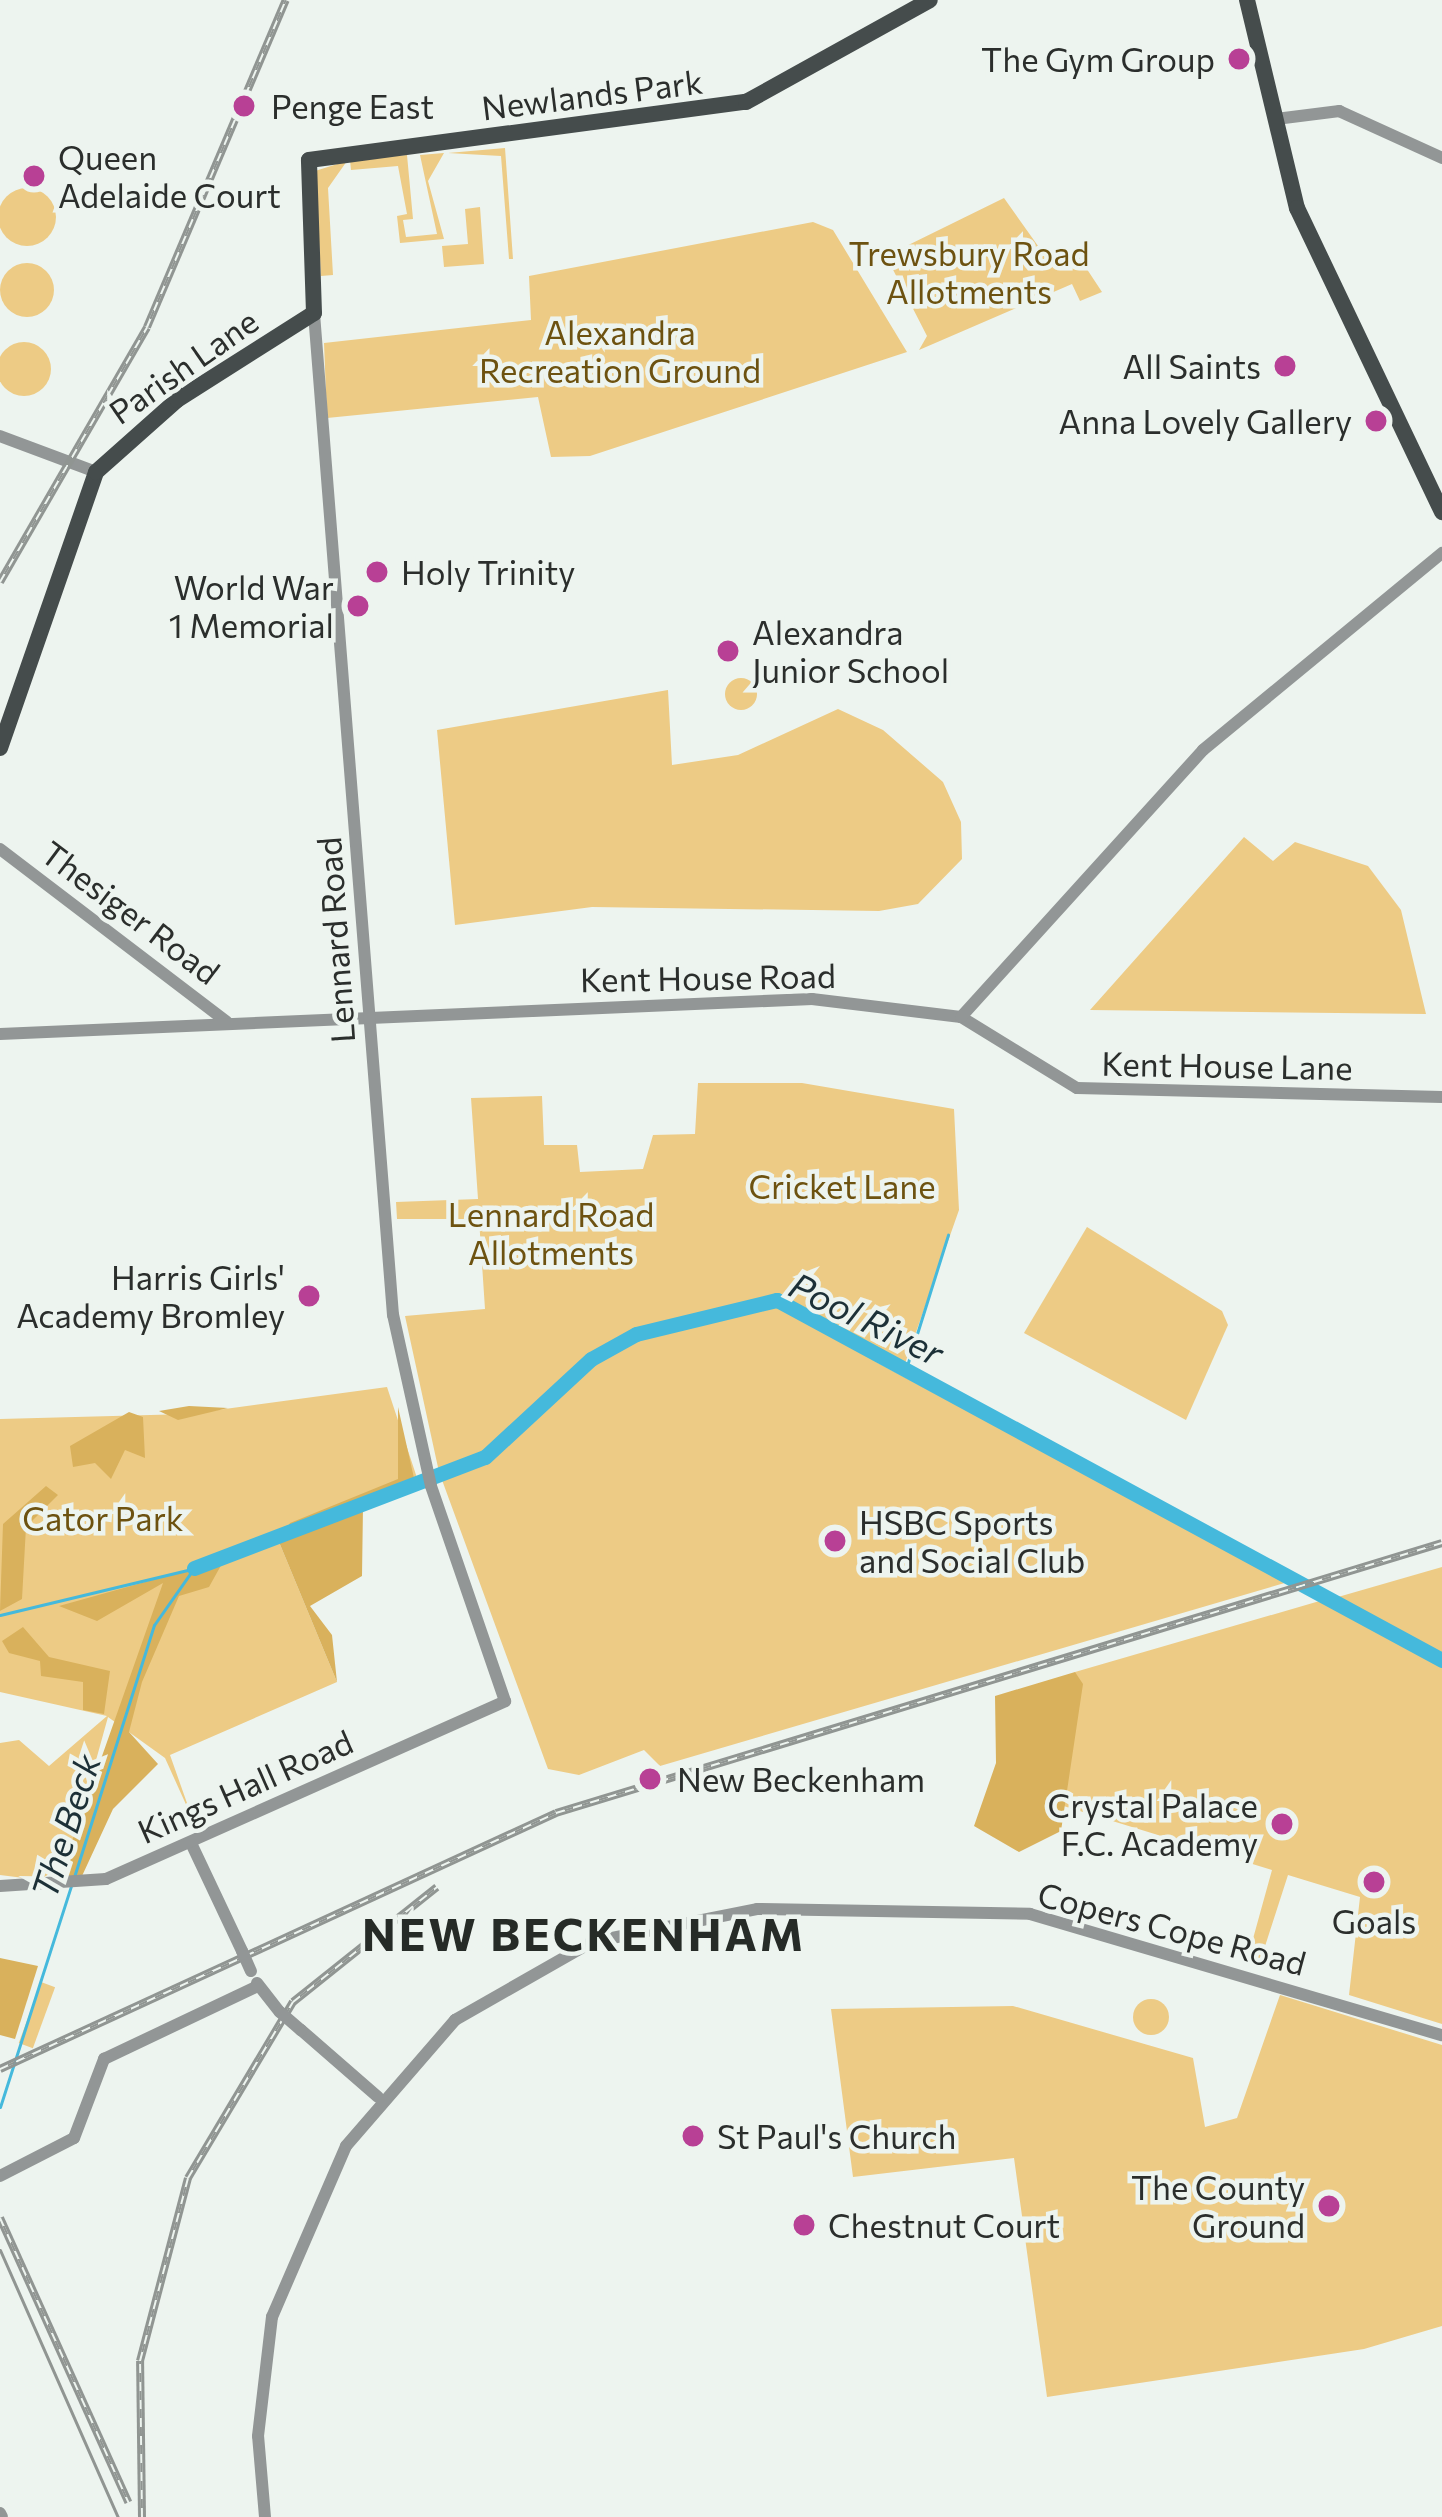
<!DOCTYPE html>
<html>
<head>
<meta charset="utf-8">
<style>
	body { margin:0 }
	#map { position:relative; width:1442px; height:2517px; overflow:hidden; background:#edf4ef; font-family:Commissioner,sans-serif }
	div>[style] { position:absolute }
	[style*='--x'] { left:calc(var(--x)*1px); top:calc(var(--y)*1px); width:calc(var(--w)*1px); rotate:calc(var(--a)*1deg) }
	.green>* { inset:0; background:#edcb85; transform-origin:0 0 }
	.round { border-radius:50% }
	.forest>* { inset:0; background:#d9b15c }
	.stream>* { height:3px; margin:-1.5px; padding:0 1.5px; transform-origin:1.5px; border-radius:1.5px; background:#45b9dc }
	.river>* { height:15px; margin:-7.5px; padding:0 7.5px; transform-origin:7.5px; border-radius:7.5px; background:#45b9dc }
	.tertiary>* { height:12px; margin:-6px; padding:0 6px; transform-origin:6px; border-radius:6px; background:#929696 }
	.primary>* { height:16px; margin:-8px; padding:0 8px; transform-origin:8px; border-radius:8px; background:#454c4c }
	.tram>* { height:3px; margin:-1.5px; padding:0 1.5px; transform-origin:1.5px; border-radius:1.5px; background:#909592 }
	.rail>* { height:8px; margin-top:-4px; transform-origin:0; background:repeating-linear-gradient(90deg,#edf4ef 0 9px,#909592 0 18px); box-sizing:border-box; border-block:3px solid #909592 }
	.tertiary-bridge>* { height:12px; margin:-6px; padding:0 6px; transform-origin:6px; border-radius:6px; background:#929696 }
	.dots>* { width:33px; height:33px; translate:-50% -50%; box-sizing:border-box; border:6px solid #edf4ef; border-radius:50% }
	span { translate:-50% -50%; white-space:nowrap; text-align:center; line-height:1.15; -webkit-text-stroke:9px #edf4ef; paint-order:stroke }
	.poi-label { font-size:33px; color:#2b2e2c }
	.right { translate:-100% -50%; text-align:right }
	.left { translate:0 -50%; text-align:left }
	.street-label { font-size:33px; color:#2b2e2c }
	.park-label { font-size:33px; color:#6d5210 }
	.water-label { font-size:36px; color:#1c3037; font-style:italic }
	.district-label { font-size:45px; color:#262b27; font-weight:700; letter-spacing:3px }
</style>
</head>
<body>
<div id="map">
	<div class="green">
		<i style="clip-path:polygon(505px 148px,513px 259px,509px 259px,501px 156px,448px 153px)"></i>
		<i style="clip-path:polygon(444px 153px,428px 181px,444px 239px,400px 243px,397px 216px,407px 214px,398px 166px,351px 170px,350px 160px,407px 155px,413px 219px,403px 220px,406px 237px,437px 234px,420px 155px)"></i>
		<i style="clip-path:polygon(347px 161px,328px 188px,333px 275px,321px 276px,315px 171px)"></i>
		<i class="round" style="left:-2px;top:188px;width:58px;height:58px"></i>
		<i style="clip-path:polygon(1004px 198px,1048px 260px,1073px 248px,1102px 292px,1080px 301px,1072px 284px,919px 350px,927px 336px,886px 256px)"></i>
		<i style="clip-path:polygon(480px 207px,484px 264px,444px 267px,442px 246px,468px 244px,465px 209px)"></i>
		<i style="clip-path:polygon(813px 222px,833px 230px,907px 352px,590px 456px,551px 457px,538px 397px,327px 418px,324px 343px,531px 320px,529px 276px)"></i>
		<i class="round" style="left:0;top:263px;width:54px;height:54px"></i>
		<i class="round" style="left:-3px;top:342px;width:54px;height:54px"></i>
		<i class="round" style="left:725px;top:678px;width:32px;height:32px"></i>
		<i style="clip-path:polygon(668px 690px,672px 765px,738px 755px,838px 709px,883px 730px,943px 782px,961px 822px,962px 859px,918px 904px,879px 911px,592px 907px,455px 925px,437px 730px)"></i>
		<i style="clip-path:polygon(1244px 837px,1273px 861px,1295px 842px,1368px 866px,1401px 910px,1426px 1014px,1090px 1010px)"></i>
		<i style="clip-path:polygon(698px 1083px,802px 1083px,954px 1109px,959px 1210px,902px 1372px,876px 1362px,1288px 1582px,660px 1766px,644px 1750px,579px 1775px,548px 1769px,442px 1480px,495px 1456px,547px 1405px,485px 1456px,439px 1472px,405px 1316px,485px 1309px,479px 1219px,397px 1219px,396px 1202px,478px 1199px,471px 1098px,542px 1096px,544px 1145px,577px 1145px,580px 1172px,643px 1169px,653px 1135px,695px 1134px)"></i>
		<i style="clip-path:polygon(1087px 1227px,1222px 1311px,1228px 1325px,1186px 1420px,1024px 1333px)"></i>
		<i style="clip-path:polygon(387px 1387px,420px 1487px,189px 1572px,279px 1542px,337px 1682px,170px 1755px,193px 1820px,165px 1758px,108px 1717px,68px 1861px,40px 1880px,0 1875px,0 1743px,19px 1740px,49px 1766px,107px 1716px,0 1692px,0 1419px,188px 1414px)"></i>
		<i style="clip-path:polygon(1442px 1567px,1442px 1656px,1338px 1597px)"></i>
		<i style="clip-path:polygon(1323px 1600px,1442px 1662px,1442px 2024px,1349px 1995px,1360px 1897px,1288px 1875px,1258px 1968px,1246px 1964px,1272px 1870px,1057px 1804px,1075px 1672px)"></i>
		<i style="left:41px;top:1982px;width:15px;height:65px;rotate:20deg"></i>
		<i style="clip-path:polygon(1280px 1995px,1442px 2045px,1442px 2326px,1364px 2349px,1047px 2397px,1014px 2158px,853px 2177px,831px 2009px,1013px 2006px,1193px 2058px,1205px 2127px,1237px 2118px)"></i>
		<i class="round" style="left:1133px;top:1999px;width:36px;height:36px"></i>
	</div>
	<div class="forest">
		<i style="clip-path:polygon(398px 1407px,416px 1487px,363px 1507px,362px 1576px,310px 1606px,332px 1635px,337px 1682px,279px 1542px,290px 1523px,398px 1479px)"></i>
		<i style="clip-path:polygon(228px 1408px,178px 1420px,159px 1411px,189px 1406px)"></i>
		<i style="clip-path:polygon(129px 1412px,143px 1417px,145px 1458px,125px 1450px,111px 1479px,95px 1463px,73px 1467px,70px 1446px)"></i>
		<i style="clip-path:polygon(46px 1486px,58px 1495px,26px 1527px,22px 1599px,0 1611px,3px 1524px)"></i>
		<i style="clip-path:polygon(224px 1560px,209px 1587px,179px 1596px,142px 1682px,129px 1732px,158px 1764px,113px 1809px,82px 1876px,58px 1881px,163px 1583px,97px 1621px,59px 1606px)"></i>
		<i style="clip-path:polygon(23px 1627px,49px 1657px,110px 1671px,104px 1714px,83px 1710px,83px 1682px,41px 1676px,40px 1661px,9px 1653px,2px 1641px)"></i>
		<i style="clip-path:polygon(1075px 1672px,1083px 1684px,1061px 1831px,1019px 1852px,974px 1826px,996px 1763px,995px 1696px)"></i>
		<i style="clip-path:polygon(0 1958px,38px 1966px,15px 2039px,0 2035px)"></i>
	</div>
	<div class="stream">
		<i style="--x:905;--y:1372;--w:144;--a:-72.6"></i>
		<i style="--x:0;--y:1615;--w:196;--a:-13.5"></i>
		<i style="--x:74;--y:1877;--w:264;--a:-72.4"></i>
		<i style="--x:154;--y:1625;--w:70;--a:-54.9"></i>
		<i style="--x:0;--y:2107;--w:232;--a:-72.2"></i>
	</div>
	<div class="river">
		<i style="--x:194;--y:1568;--w:311;--a:-20.9"></i>
		<i style="--x:485;--y:1457;--w:144;--a:-42.8"></i>
		<i style="--x:591;--y:1359;--w:51;--a:-29.1"></i>
		<i style="--x:636;--y:1334;--w:145;--a:-13.6"></i>
		<i style="--x:777;--y:1300;--w:756;--a:28.43"></i>
	</div>
	<div class="tertiary">
		<i style="--x:1276;--y:119;--w:64;--a:-7.2"></i>
		<i style="--x:1339;--y:111;--w:113;--a:24.5"></i>
		<i style="--x:0;--y:436;--w:103;--a:20.6"></i>
		<i style="--x:0;--y:849;--w:285;--a:37.3"></i>
		<i style="--x:961;--y:1017;--w:136;--a:31.5"></i>
		<i style="--x:1077;--y:1088;--w:365;--a:1.4"></i>
		<i style="--x:0;--y:1034;--w:813;--a:-2.47"></i>
		<i style="--x:812;--y:999;--w:150;--a:6.9"></i>
		<i style="--x:961;--y:1017;--w:360;--a:-47.8"></i>
		<i style="--x:1203;--y:750;--w:310;--a:-39.5"></i>
		<i style="--x:191;--y:1843;--w:119;--a:64.7"></i>
		<i style="--x:0;--y:1886;--w:106;--a:-3.8"></i>
		<i style="--x:106;--y:1879;--w:437;--a:-24"></i>
		<i style="--x:505;--y:1701;--w:227;--a:-109"></i>
		<i style="--x:431;--y:1486;--w:175;--a:-102.5"></i>
		<i style="--x:393;--y:1315;--w:1005;--a:-94.51"></i>
		<i style="--x:257;--y:1983;--w:37;--a:52"></i>
		<i style="--x:301;--y:2030;--w:102;--a:41"></i>
		<i style="--x:0;--y:2176;--w:83;--a:-27.2"></i>
		<i style="--x:74;--y:2138;--w:85;--a:-69.2"></i>
		<i style="--x:104;--y:2059;--w:170;--a:-25.4"></i>
		<i style="--x:0;--y:2513;--w:4;--a:63"></i>
		<i style="--x:265;--y:2517;--w:81;--a:-94.9"></i>
		<i style="--x:258;--y:2436;--w:120;--a:-83.3"></i>
		<i style="--x:272;--y:2317;--w:186;--a:-66.6"></i>
		<i style="--x:346;--y:2146;--w:167;--a:-49.1"></i>
		<i style="--x:455;--y:2020;--w:158;--a:-29.7"></i>
		<i style="--x:592;--y:1942;--w:168;--a:-11.3"></i>
		<i style="--x:757;--y:1909;--w:273;--a:1"></i>
		<i style="--x:1030;--y:1914;--w:429;--a:16.4"></i>
	</div>
	<div class="primary">
		<i style="--x:1247;--y:0;--w:214;--a:76.5"></i>
		<i style="--x:1297;--y:208;--w:337;--a:64.5"></i>
		<i style="--x:0;--y:748;--w:292;--a:-70.8"></i>
		<i style="--x:96;--y:472;--w:108;--a:-41.6"></i>
		<i style="--x:177;--y:400;--w:162;--a:-32.4"></i>
		<i style="--x:314;--y:313;--w:153;--a:-91.9"></i>
		<i style="--x:309;--y:160;--w:441;--a:-7.6"></i>
		<i style="--x:746;--y:102;--w:210;--a:-29"></i>
	</div>
	<div class="tram">
		<i style="--x:0;--y:2250;--w:292;--a:66.2"></i>
	</div>
	<div class="rail">
		<i style="--x:0;--y:582;--w:294;--a:-60"></i>
		<i style="--x:147;--y:327;--w:355;--a:-67"></i>
		<i style="--x:0;--y:2069;--w:612;--a:-24.72"></i>
		<i style="--x:556;--y:1813;--w:926;--a:-16.95"></i>
		<i style="--x:0;--y:2218;--w:312;--a:65.7"></i>
		<i style="--x:142;--y:2517;--w:156;--a:-90.7"></i>
		<i style="--x:140;--y:2361;--w:189;--a:-75.3"></i>
		<i style="--x:188;--y:2178;--w:205;--a:-59.2"></i>
		<i style="--x:293;--y:2002;--w:184;--a:-38.6"></i>
	</div>
	<div class="tertiary-bridge">
		<i style="--x:242;--y:1951;--w:22;--a:66"></i>
		<i style="--x:280;--y:2012;--w:28;--a:41"></i>
	</div>
	<div class="dots">
		<i style="left:1239px;top:59px;background:#b84095"></i>
		<i style="left:244px;top:106px;background:#b84095"></i>
		<i style="left:34px;top:176px;background:#b84095"></i>
		<i style="left:1285px;top:366px;background:#b84095"></i>
		<i style="left:1376px;top:421px;background:#b84095"></i>
		<i style="left:377px;top:572px;background:#b84095"></i>
		<i style="left:358px;top:606px;background:#b84095"></i>
		<i style="left:728px;top:651px;background:#b84095"></i>
		<i style="left:309px;top:1296px;background:#b84095"></i>
		<i style="left:835px;top:1541px;background:#b84095"></i>
		<i style="left:650px;top:1779px;background:#b84095"></i>
		<i style="left:1282px;top:1824px;background:#b84095"></i>
		<i style="left:1374px;top:1882px;background:#b84095"></i>
		<i style="left:693px;top:2136px;background:#b84095"></i>
		<i style="left:1329px;top:2206px;background:#b84095"></i>
		<i style="left:804px;top:2225px;background:#b84095"></i>
	</div>
	<div class="poi-label">
		<span class="right" style="left:1215px;top:59px">The Gym Group</span>
		<span class="left" style="left:271px;top:106px">Penge East</span>
		<span class="left" style="left:58px;top:176px">Queen<br>Adelaide Court</span>
		<span class="right" style="left:1261px;top:366px">All Saints</span>
		<span class="right" style="left:1352px;top:421px">Anna Lovely Gallery</span>
		<span class="left" style="left:401px;top:572px">Holy Trinity</span>
		<span class="right" style="left:334px;top:606px">World War<br>1 Memorial</span>
		<span class="left" style="left:752px;top:651px">Alexandra<br>Junior School</span>
		<span class="right" style="left:285px;top:1296px">Harris Girls'<br>Academy Bromley</span>
		<span class="left" style="left:859px;top:1541px">HSBC Sports<br>and Social Club</span>
		<span class="left" style="left:677px;top:1779px">New Beckenham</span>
		<span class="right" style="left:1258px;top:1824px">Crystal Palace<br>F.C. Academy</span>
		<span style="left:1374px;top:1921px">Goals</span>
		<span class="left" style="left:717px;top:2136px">St Paul's Church</span>
		<span class="right" style="left:1305px;top:2206px">The County<br>Ground</span>
		<span class="left" style="left:828px;top:2225px">Chestnut Court</span>
	</div>
	<div class="street-label">
		<span style="left:592px;top:94px;rotate:-7deg">Newlands Park</span>
		<span style="left:183px;top:366px;rotate:-35deg">Parish Lane</span>
		<span style="left:131px;top:912px;rotate:37deg">Thesiger Road</span>
		<span style="left:335px;top:940px;rotate:-94deg">Lennard Road</span>
		<span style="left:708px;top:977px;rotate:-1deg">Kent House Road</span>
		<span style="left:1227px;top:1065px;rotate:1deg">Kent House Lane</span>
		<span style="left:245px;top:1786px;rotate:-24deg">Kings Hall Road</span>
		<span style="left:1172px;top:1928px;rotate:15deg">Copers Cope Road</span>
	</div>
	<div class="park-label">
		<span style="left:969px;top:272px">Trewsbury Road<br>Allotments</span>
		<span style="left:620px;top:351px">Alexandra<br>Recreation Ground</span>
		<span style="left:842px;top:1186px">Cricket Lane</span>
		<span style="left:551px;top:1233px">Lennard Road<br>Allotments</span>
		<span style="left:103px;top:1518px">Cator Park</span>
	</div>
	<div class="water-label">
		<span style="left:867px;top:1318px;rotate:26deg">Pool River</span>
		<span style="left:65px;top:1826px;rotate:-72deg">The Beck</span>
	</div>
	<div class="district-label">
		<span style="left:584px;top:1933px">NEW BECKENHAM</span>
	</div>
</div>
</body>
</html>
